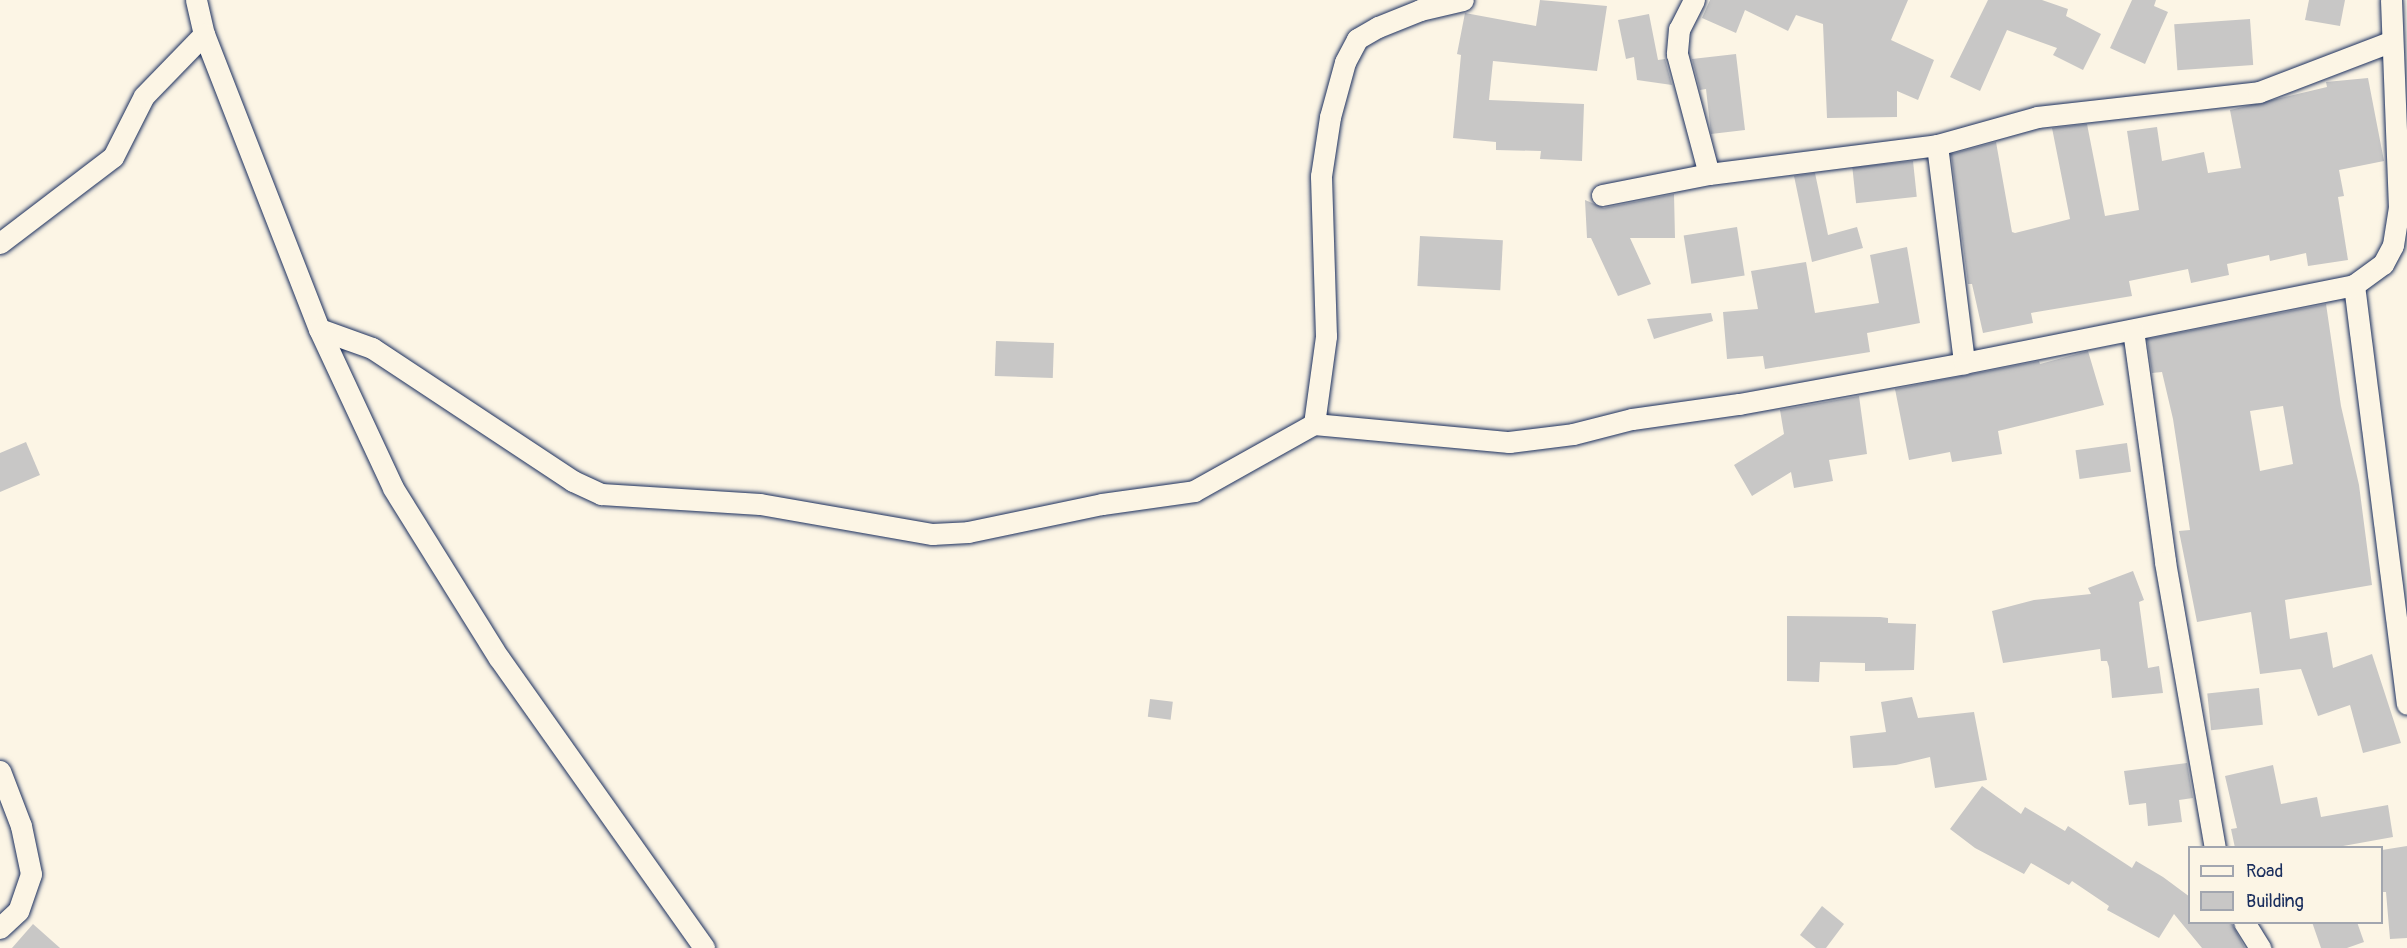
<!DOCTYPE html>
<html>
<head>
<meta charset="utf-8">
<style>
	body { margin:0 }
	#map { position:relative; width:2407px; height:948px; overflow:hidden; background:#fcf5e5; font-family:Pangolin,sans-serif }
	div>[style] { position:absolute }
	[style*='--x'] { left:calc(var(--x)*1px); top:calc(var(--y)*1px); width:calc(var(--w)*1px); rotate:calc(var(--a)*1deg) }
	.building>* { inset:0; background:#c8c7c6; transform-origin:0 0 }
	.roads { filter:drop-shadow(0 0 2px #1b2f5e) drop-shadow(0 0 2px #1b2f5e) }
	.street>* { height:21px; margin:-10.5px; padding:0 10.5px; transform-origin:10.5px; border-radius:10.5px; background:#fcf5e5 }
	span { translate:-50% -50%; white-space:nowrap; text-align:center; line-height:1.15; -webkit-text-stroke:6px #fcf5e5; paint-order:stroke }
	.legend { position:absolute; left:2188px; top:846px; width:195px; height:78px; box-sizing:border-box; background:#fcf5e5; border:2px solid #a2a6af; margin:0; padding:8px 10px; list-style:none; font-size:18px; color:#1b2f5e }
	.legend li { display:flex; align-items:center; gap:12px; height:30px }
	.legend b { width:30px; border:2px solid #a2a6af }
</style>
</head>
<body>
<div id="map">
	<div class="building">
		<i style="clip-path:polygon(1540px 0,1607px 6px,1597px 71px,1493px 61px,1489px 100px,1584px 104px,1582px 161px,1540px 159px,1541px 151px,1496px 150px,1496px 142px,1453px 138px,1461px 55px,1457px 54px,1465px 13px,1536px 26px)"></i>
		<i style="clip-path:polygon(1710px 0,1908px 0,1891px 40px,1934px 60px,1918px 100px,1897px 91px,1897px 117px,1827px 118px,1823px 24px,1796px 15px,1788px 31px,1745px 10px,1736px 33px,1702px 18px)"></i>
		<i style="clip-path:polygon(1988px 0,2042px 0,2068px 9px,2066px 16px,2101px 34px,2083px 70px,2053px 55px,2057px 48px,2007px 30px,1980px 91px,1950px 77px)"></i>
		<i style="clip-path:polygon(2132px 0,2156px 0,2154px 6px,2168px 12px,2145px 64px,2110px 48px)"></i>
		<i style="clip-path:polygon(2309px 0,2345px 0,2340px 26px,2305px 20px)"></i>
		<i style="clip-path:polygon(1649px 14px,1658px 60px,1665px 59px,1672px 85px,1637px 80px,1634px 57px,1626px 59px,1618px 20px)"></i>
		<i style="left:2250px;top:19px;width:46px;height:76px;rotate:86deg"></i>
		<i style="clip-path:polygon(1736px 54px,1745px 130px,1711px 134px,1706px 89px,1700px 90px,1692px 59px)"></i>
		<i style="clip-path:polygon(2368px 78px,2384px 161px,2339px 170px,2344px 196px,2338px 197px,2348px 260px,2308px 266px,2306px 253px,2270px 261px,2269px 255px,2227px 264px,2229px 275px,2191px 283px,2188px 269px,2129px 281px,2132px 296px,2031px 313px,2033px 323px,1983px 333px,1972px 284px,1968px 284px,1951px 154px,1996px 142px,2012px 232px,2015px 233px,2070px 219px,2052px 128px,2087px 124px,2105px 216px,2139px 210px,2127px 131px,2157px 127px,2162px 161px,2204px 152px,2208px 173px,2241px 168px,2230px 110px,2327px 87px,2326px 82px)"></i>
		<i style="left:1913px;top:161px;width:36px;height:61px;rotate:84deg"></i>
		<i style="clip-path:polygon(1815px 173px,1828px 235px,1857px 227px,1863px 248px,1812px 262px,1794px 176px)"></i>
		<i style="clip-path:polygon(1674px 194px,1675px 238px,1630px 238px,1651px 284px,1618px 296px,1591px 238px,1587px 238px,1585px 200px,1604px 208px)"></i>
		<i style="left:1737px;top:227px;width:49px;height:54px;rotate:81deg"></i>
		<i style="left:1420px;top:236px;width:83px;height:50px;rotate:3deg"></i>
		<i style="clip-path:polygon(1907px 247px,1920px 323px,1867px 333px,1870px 352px,1765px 369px,1763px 356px,1727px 359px,1723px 312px,1758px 309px,1751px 271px,1806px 262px,1815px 313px,1879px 303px,1870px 255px)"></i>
		<i style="clip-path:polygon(evenodd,2326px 304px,2341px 406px,2359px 485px,2372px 585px,2285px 600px,2290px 639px,2327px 632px,2333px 668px,2372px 654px,2401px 743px,2363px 753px,2350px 705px,2318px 716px,2301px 669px,2260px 674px,2251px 612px,2197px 622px,2179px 531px,2190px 530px,2173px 419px,2162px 372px,2152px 373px,2147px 339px,2326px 304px,2283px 406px,2293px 464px,2260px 471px,2250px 411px,2283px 406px)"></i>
		<i style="clip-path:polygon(1711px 313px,1713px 321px,1654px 339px,1647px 319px)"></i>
		<i style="left:996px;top:341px;width:58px;height:35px;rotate:2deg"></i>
		<i style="clip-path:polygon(2088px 351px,2104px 405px,1998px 431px,2002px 454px,1952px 462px,1950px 452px,1909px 460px,1895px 389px,2039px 361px,2040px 364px)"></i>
		<i style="clip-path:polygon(1859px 396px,1867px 454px,1829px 460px,1833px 481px,1794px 488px,1791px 472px,1752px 496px,1734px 465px,1784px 434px,1780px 410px)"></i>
		<i style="clip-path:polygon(26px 442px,40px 475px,0 492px,0 453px)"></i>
		<i style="left:2127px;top:443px;width:29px;height:52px;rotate:82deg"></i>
		<i style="clip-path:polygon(2133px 571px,2144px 600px,2139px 602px,2148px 668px,2159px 666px,2163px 693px,2112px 698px,2109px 667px,2107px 661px,2101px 661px,2100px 649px,2003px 663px,1992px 611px,2034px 600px,2091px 594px,2088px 588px)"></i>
		<i style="clip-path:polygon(1787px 616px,1880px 617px,1888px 618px,1888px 623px,1916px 624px,1914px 670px,1865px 671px,1865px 663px,1820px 662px,1819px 682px,1787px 681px)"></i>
		<i style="left:2259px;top:688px;width:37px;height:52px;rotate:84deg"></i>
		<i style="clip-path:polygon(1912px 697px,1918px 718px,1974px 712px,1987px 780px,1935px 788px,1930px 757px,1896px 765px,1853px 768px,1850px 736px,1886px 732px,1881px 702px)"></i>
		<i style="left:1150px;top:699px;width:23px;height:18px;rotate:7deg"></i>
		<i style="clip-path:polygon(2187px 763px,2193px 798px,2179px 800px,2182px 822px,2148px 826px,2146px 803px,2129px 805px,2124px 771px)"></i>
		<i style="clip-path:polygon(2273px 765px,2281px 804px,2317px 797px,2321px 817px,2388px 805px,2393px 837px,2332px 848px,2235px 848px,2231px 829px,2237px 828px,2225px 776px)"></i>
		<i style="clip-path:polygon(1982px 786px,2021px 814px,2025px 807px,2065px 831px,2068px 826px,2132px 868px,2136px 861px,2163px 877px,2190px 897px,2190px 922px,2231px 922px,2245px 948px,2202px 948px,2174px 914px,2159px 938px,2107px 910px,2109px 906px,2072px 881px,2069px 885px,2031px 863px,2024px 874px,1975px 848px,1950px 829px)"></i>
		<i style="clip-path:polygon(2407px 846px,2407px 938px,2390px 939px,2386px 892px,2382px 892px,2382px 850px)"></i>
		<i style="clip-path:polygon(1822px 906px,1844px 924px,1826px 948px,1816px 948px,1800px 935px)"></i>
		<i style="clip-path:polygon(2312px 922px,2357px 922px,2364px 942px,2347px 948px,2321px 948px)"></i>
		<i style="clip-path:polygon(33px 924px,60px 948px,12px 948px)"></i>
	</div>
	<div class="roads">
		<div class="street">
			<i style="--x:196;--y:0;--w:35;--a:77"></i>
			<i style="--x:204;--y:34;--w:317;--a:68.7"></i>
			<i style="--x:319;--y:329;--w:175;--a:65"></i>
			<i style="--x:393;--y:488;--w:200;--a:58.1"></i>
			<i style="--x:499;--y:658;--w:355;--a:54.7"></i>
			<i style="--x:1694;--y:0;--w:33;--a:117"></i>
			<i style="--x:1679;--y:29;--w:25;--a:95"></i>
			<i style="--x:1677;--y:54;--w:124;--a:75.1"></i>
			<i style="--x:1937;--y:145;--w:220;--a:82.9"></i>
			<i style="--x:1602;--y:195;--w:109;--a:-11.1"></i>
			<i style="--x:1709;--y:174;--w:230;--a:-7.2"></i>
			<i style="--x:1937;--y:145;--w:104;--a:-15.6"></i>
			<i style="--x:2037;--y:117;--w:223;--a:-6.4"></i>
			<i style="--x:2259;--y:92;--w:140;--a:-20.9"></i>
			<i style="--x:0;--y:243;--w:142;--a:-37.3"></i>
			<i style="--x:113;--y:157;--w:68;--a:-63.1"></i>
			<i style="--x:144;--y:96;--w:86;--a:-45.9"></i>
			<i style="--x:2354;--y:285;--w:422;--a:82.8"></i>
			<i style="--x:319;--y:329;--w:56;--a:19.7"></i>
			<i style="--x:372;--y:348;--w:241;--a:33.5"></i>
			<i style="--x:573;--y:481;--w:31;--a:25"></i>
			<i style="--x:601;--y:494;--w:159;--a:3.6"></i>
			<i style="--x:760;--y:504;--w:175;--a:9.9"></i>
			<i style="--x:932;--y:534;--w:36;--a:-3"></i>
			<i style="--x:968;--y:532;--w:137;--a:-11.8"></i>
			<i style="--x:1102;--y:504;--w:93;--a:-8"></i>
			<i style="--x:1194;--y:491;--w:137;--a:-29.2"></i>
			<i style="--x:1314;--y:424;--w:196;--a:5.3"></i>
			<i style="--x:1509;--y:442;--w:64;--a:-7.1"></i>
			<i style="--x:1573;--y:434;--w:61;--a:-14.3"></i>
			<i style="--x:1632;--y:419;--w:108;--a:-8"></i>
			<i style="--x:1739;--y:404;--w:229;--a:-10.3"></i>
			<i style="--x:1964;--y:363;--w:398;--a:-11.3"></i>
			<i style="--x:2354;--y:285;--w:36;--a:-36"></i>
			<i style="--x:2383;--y:264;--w:21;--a:-62"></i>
			<i style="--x:2393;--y:245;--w:37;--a:-81"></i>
			<i style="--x:2399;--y:208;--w:208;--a:-92.2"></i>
			<i style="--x:2133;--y:330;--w:234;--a:82.1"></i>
			<i style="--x:2165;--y:562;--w:290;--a:80.1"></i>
			<i style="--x:1314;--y:424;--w:89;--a:-82.2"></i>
			<i style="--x:1326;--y:336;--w:160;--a:-91.8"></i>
			<i style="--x:1321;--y:176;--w:60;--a:-81.3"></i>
			<i style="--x:1330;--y:117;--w:57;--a:-74.7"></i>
			<i style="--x:1345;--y:62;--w:26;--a:-62"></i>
			<i style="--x:1357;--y:39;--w:24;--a:-30"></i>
			<i style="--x:1378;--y:27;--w:45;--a:-22"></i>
			<i style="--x:1420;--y:10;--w:44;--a:-13.1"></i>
			<i style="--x:0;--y:771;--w:59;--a:69.1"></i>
			<i style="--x:21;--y:826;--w:49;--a:78.2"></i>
			<i style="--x:31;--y:874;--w:39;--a:109"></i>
			<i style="--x:18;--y:911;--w:25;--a:137"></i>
			<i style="--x:2244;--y:922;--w:31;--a:58"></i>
		</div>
	</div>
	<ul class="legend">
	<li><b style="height:8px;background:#fcf5e5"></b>Road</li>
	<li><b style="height:16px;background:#c8c7c6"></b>Building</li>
	</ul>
</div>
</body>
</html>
